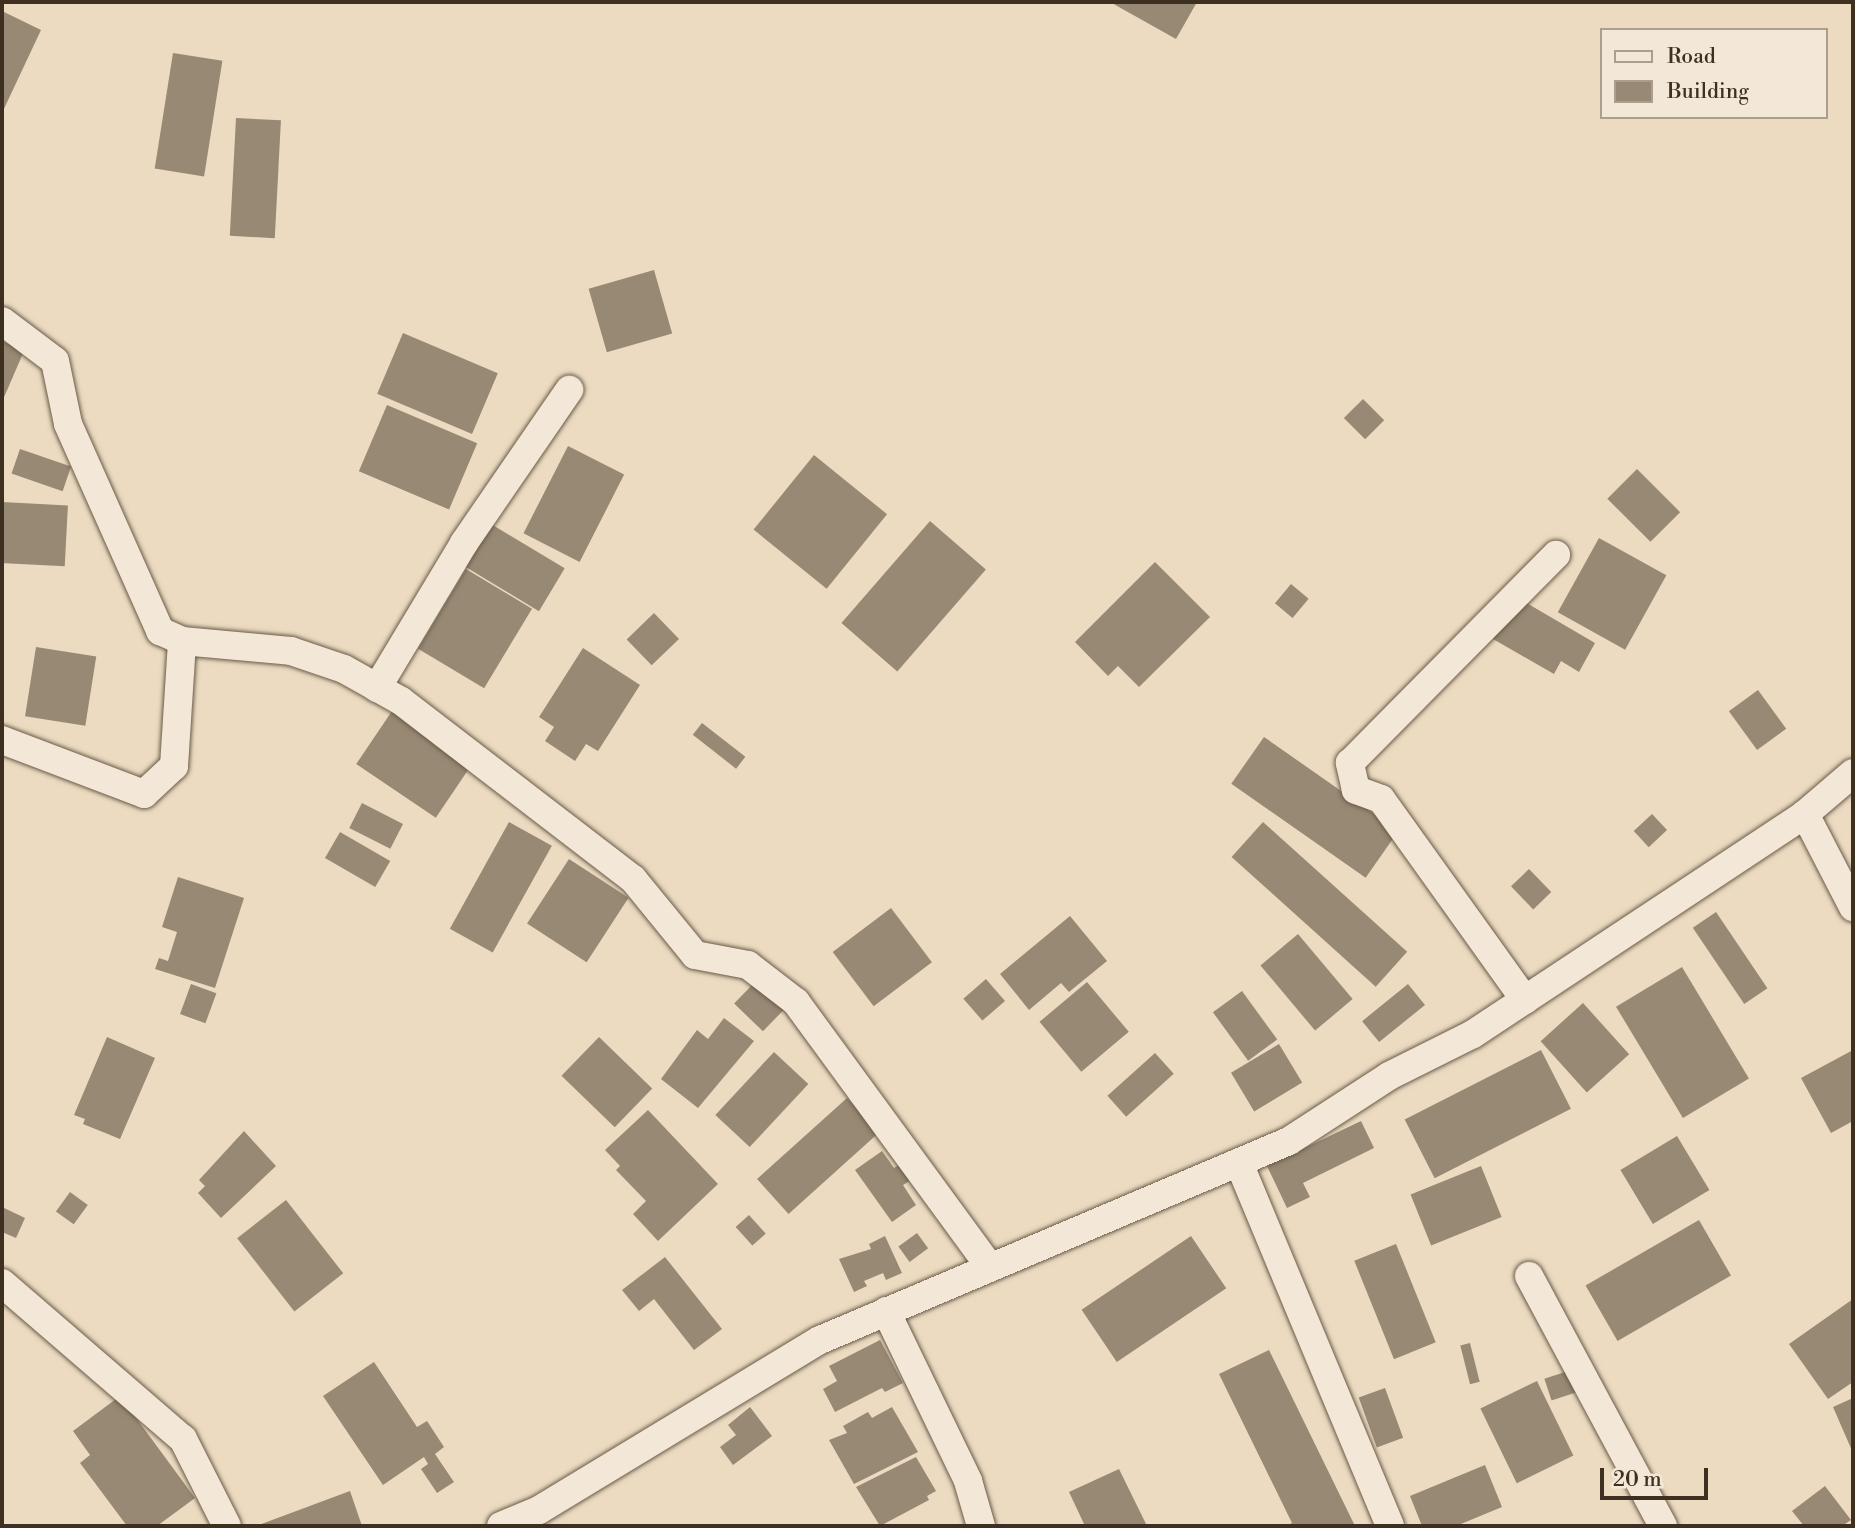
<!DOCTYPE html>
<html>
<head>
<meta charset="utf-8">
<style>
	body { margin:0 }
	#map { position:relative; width:1855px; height:1528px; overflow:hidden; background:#ecdbc1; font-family:"Libre Bodoni",serif }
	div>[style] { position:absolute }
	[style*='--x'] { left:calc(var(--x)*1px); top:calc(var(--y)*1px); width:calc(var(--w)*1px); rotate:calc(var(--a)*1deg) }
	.building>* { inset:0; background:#988974; transform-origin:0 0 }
	.roads { filter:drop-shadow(0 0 2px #695b48) drop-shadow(0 0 2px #695b48) }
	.minor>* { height:28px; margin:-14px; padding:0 14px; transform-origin:14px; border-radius:14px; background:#f3e8d7 }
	span { translate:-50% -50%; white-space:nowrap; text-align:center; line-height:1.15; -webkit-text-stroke:7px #f3e8d7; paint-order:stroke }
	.frame { position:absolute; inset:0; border:4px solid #3d3020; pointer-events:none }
	.legend { position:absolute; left:1600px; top:28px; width:228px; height:91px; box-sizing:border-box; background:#f3e8d7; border:2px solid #aa9e8e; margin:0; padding:9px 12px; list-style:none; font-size:21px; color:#3d3020 }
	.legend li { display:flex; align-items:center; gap:14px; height:35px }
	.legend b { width:35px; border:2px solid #aa9e8e }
	.scale { position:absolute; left:1600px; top:1468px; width:108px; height:32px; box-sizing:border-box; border:4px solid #3d3020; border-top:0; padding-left:9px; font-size:21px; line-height:24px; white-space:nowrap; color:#3d3020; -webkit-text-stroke:5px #f3e8d7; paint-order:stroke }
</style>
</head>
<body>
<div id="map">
	<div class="building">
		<i style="clip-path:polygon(1110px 2px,1197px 2px,1176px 39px)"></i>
		<i style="clip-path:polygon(2px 11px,41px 30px,2px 113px)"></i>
		<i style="left:173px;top:53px;width:50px;height:117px;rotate:9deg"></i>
		<i style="left:236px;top:118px;width:45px;height:118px;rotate:3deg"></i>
		<i style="left:654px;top:270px;width:66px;height:68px;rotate:74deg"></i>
		<i style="left:403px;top:333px;width:103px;height:66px;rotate:23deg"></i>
		<i style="clip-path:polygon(2px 341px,24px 351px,2px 402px)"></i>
		<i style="left:1363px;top:399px;width:30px;height:27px;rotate:45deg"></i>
		<i style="left:387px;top:405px;width:98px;height:72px;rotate:23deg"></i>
		<i style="left:568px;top:446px;width:63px;height:98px;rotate:27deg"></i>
		<i style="left:20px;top:449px;width:54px;height:26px;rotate:19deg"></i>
		<i style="left:814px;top:455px;width:94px;height:96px;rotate:39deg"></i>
		<i style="left:1637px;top:469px;width:61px;height:42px;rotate:45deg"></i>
		<i style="left:2px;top:502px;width:66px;height:61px;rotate:3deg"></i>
		<i style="left:930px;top:521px;width:74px;height:135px;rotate:41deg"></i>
		<i style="left:491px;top:524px;width:86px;height:50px;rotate:31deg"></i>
		<i style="left:1599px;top:538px;width:77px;height:85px;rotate:29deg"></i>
		<i style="clip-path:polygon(1155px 562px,1210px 617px,1139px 687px,1118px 666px,1108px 676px,1075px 642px)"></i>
		<i style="left:466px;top:569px;width:77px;height:93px;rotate:31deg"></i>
		<i style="left:1291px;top:584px;width:23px;height:25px;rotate:40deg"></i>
		<i style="clip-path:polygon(1518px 598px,1595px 643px,1579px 672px,1561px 661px,1554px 674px,1493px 639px)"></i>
		<i style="left:654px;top:613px;width:36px;height:38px;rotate:46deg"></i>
		<i style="left:36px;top:647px;width:61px;height:70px;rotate:9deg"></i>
		<i style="clip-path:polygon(583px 648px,640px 685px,598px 751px,586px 744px,575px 761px,545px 741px,554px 727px,539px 717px)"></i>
		<i style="left:1758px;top:690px;width:48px;height:36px;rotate:54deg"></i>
		<i style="left:392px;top:711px;width:96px;height:64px;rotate:34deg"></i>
		<i style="left:702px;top:723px;width:55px;height:15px;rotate:38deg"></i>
		<i style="left:1264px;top:737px;width:164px;height:57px;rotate:35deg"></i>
		<i style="left:362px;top:803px;width:46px;height:28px;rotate:27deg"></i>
		<i style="left:1652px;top:814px;width:22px;height:25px;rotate:47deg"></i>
		<i style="left:509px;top:822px;width:49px;height:122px;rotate:29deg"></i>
		<i style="left:1263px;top:822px;width:194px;height:47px;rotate:42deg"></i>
		<i style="left:340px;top:832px;width:58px;height:30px;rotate:30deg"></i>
		<i style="left:569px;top:859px;width:71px;height:77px;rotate:33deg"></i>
		<i style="left:1529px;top:869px;width:32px;height:25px;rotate:46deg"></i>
		<i style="clip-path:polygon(178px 877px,244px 898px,215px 988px,155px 969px,159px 958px,168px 961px,177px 932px,162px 927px)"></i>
		<i style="left:891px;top:908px;width:68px;height:73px;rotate:53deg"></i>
		<i style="left:1716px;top:912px;width:92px;height:28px;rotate:56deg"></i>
		<i style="clip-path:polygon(1070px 916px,1107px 961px,1069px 992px,1061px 983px,1029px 1010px,1000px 974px)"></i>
		<i style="left:1298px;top:934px;width:85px;height:49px;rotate:50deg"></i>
		<i style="left:1682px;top:967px;width:130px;height:77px;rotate:59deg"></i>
		<i style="left:986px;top:979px;width:29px;height:30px;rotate:49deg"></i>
		<i style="left:755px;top:982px;width:40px;height:30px;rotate:44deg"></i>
		<i style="left:1087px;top:982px;width:65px;height:62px;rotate:50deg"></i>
		<i style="left:191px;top:984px;width:27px;height:32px;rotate:20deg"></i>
		<i style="left:1408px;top:984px;width:27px;height:59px;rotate:51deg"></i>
		<i style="left:1242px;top:991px;width:60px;height:36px;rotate:54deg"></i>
		<i style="left:1583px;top:1003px;width:69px;height:57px;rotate:48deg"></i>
		<i style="clip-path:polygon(724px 1018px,754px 1041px,698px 1108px,661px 1079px,697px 1030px,708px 1039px)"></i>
		<i style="clip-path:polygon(107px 1037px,155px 1058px,120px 1139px,83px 1124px,85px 1119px,74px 1115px)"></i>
		<i style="left:599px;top:1037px;width:74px;height:54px;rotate:44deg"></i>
		<i style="left:1279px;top:1044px;width:45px;height:56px;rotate:59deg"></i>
		<i style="left:1541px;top:1050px;width:66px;height:153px;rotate:63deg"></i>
		<i style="clip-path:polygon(1853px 1050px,1853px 1121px,1831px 1133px,1801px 1078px)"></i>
		<i style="left:774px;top:1052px;width:47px;height:86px;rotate:43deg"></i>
		<i style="left:1155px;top:1053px;width:28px;height:64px;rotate:48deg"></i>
		<i style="left:847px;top:1098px;width:47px;height:121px;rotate:48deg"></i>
		<i style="clip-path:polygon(648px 1110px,718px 1184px,658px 1241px,633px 1214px,646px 1201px,616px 1170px,620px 1166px,605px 1150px)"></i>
		<i style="clip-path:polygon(1361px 1121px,1374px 1148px,1303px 1183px,1310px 1197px,1287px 1208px,1267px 1166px)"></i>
		<i style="clip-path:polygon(244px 1131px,276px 1166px,221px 1218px,198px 1193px,205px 1186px,199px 1180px)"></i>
		<i style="left:1677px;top:1136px;width:63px;height:66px;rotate:59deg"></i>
		<i style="clip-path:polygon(882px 1151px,894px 1168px,905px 1161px,916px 1177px,903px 1185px,916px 1205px,892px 1222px,855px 1170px)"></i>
		<i style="left:1481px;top:1166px;width:55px;height:76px;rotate:68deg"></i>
		<i style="left:70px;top:1192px;width:22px;height:24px;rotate:36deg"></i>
		<i style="left:286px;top:1200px;width:93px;height:62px;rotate:52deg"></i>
		<i style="clip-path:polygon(2px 1207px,25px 1218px,16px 1238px,2px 1232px)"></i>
		<i style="left:749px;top:1215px;width:25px;height:18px;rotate:48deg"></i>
		<i style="left:1699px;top:1220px;width:64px;height:131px;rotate:60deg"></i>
		<i style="left:917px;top:1233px;width:19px;height:23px;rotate:54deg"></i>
		<i style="clip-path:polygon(885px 1236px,902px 1273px,886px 1280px,883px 1273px,864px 1281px,867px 1286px,854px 1292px,839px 1259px,871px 1249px,869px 1244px)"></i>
		<i style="left:1191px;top:1236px;width:63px;height:132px;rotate:56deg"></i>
		<i style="left:1396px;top:1244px;width:106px;height:45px;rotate:68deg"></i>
		<i style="clip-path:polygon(665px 1257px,722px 1329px,694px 1350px,654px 1299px,639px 1311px,622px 1290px)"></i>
		<i style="clip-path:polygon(1853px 1299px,1853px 1382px,1828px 1399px,1789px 1344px)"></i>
		<i style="clip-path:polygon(880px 1340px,903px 1383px,885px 1392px,882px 1388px,835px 1412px,823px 1389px,837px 1381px,829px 1366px)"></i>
		<i style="left:1470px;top:1343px;width:40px;height:10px;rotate:76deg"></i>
		<i style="clip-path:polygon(1269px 1350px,1355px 1526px,1286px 1526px,1292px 1523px,1219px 1374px)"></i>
		<i style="clip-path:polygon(374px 1362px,417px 1427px,427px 1421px,444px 1447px,435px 1454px,454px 1482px,437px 1493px,421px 1469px,428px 1464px,424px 1457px,383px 1485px,323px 1396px)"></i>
		<i style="left:1571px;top:1370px;width:23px;height:28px;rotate:72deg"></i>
		<i style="left:1537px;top:1381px;width:83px;height:63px;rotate:64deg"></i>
		<i style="left:1385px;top:1388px;width:53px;height:28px;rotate:70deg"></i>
		<i style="clip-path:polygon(120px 1396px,195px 1498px,157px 1526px,127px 1526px,80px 1463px,90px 1455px,73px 1431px)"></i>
		<i style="clip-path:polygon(1853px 1398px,1853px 1453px,1833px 1407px)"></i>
		<i style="clip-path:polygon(750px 1407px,772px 1436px,733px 1465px,720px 1447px,736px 1435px,728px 1425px)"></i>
		<i style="clip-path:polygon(892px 1407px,918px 1452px,854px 1484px,829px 1440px,847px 1433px,843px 1426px,868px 1412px,872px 1418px)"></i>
		<i style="clip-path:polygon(916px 1457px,936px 1491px,927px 1496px,929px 1500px,880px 1526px,856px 1487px)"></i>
		<i style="clip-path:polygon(1485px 1465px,1502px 1507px,1456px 1526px,1422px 1526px,1410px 1496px)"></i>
		<i style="clip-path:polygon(1119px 1469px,1147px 1526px,1085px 1526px,1069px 1492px)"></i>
		<i style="clip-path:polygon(1825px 1486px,1851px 1520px,1842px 1526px,1804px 1526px,1792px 1511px)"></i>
		<i style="clip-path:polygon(350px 1491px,362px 1526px,256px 1526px)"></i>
	</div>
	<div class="roads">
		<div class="minor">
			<i style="--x:2;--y:321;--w:66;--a:37"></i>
			<i style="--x:55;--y:361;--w:64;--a:78.3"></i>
			<i style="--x:68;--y:424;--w:227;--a:66"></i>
			<i style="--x:160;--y:631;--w:24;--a:24"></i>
			<i style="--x:182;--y:641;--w:109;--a:5.2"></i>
			<i style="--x:291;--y:651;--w:56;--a:18.8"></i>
			<i style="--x:344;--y:669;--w:65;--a:29.3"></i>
			<i style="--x:401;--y:701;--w:292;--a:37.5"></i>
			<i style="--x:633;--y:879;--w:98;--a:50.8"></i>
			<i style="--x:695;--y:955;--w:54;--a:10.7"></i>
			<i style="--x:748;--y:965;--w:61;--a:37.6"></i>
			<i style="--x:796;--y:1002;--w:327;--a:53.8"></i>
			<i style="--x:377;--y:688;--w:169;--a:-59"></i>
			<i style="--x:464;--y:543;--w:186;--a:-55.5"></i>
			<i style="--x:2;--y:740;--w:152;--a:20.8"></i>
			<i style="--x:144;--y:794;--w:41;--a:-43"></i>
			<i style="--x:174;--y:766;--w:125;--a:-86.3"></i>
			<i style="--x:1805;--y:814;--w:105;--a:62.7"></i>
			<i style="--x:1525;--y:1000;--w:247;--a:-125.6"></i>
			<i style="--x:1381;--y:799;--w:27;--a:-160"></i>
			<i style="--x:1356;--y:790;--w:28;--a:-103"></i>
			<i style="--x:1350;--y:763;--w:293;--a:-45.3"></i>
			<i style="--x:1239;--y:1163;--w:393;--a:67.4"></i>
			<i style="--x:1529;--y:1276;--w:284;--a:61.8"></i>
			<i style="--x:2;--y:1283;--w:239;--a:40.8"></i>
			<i style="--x:183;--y:1439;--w:97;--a:63.2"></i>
			<i style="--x:886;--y:1311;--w:189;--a:64.2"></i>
			<i style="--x:968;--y:1481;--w:47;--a:73.9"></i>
			<i style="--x:501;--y:1526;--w:41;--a:-22.8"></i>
			<i style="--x:539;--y:1510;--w:328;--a:-31.2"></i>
			<i style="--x:820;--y:1340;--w:509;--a:-22.99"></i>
			<i style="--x:1289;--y:1141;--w:119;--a:-33"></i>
			<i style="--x:1389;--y:1076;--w:94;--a:-26.6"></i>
			<i style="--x:1473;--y:1034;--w:398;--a:-33.5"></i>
			<i style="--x:1805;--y:814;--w:63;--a:-40.5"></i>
		</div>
	</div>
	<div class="frame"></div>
	<ul class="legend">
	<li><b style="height:9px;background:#f3e8d7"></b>Road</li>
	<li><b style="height:19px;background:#988974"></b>Building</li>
	</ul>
	<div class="scale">20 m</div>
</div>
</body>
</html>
